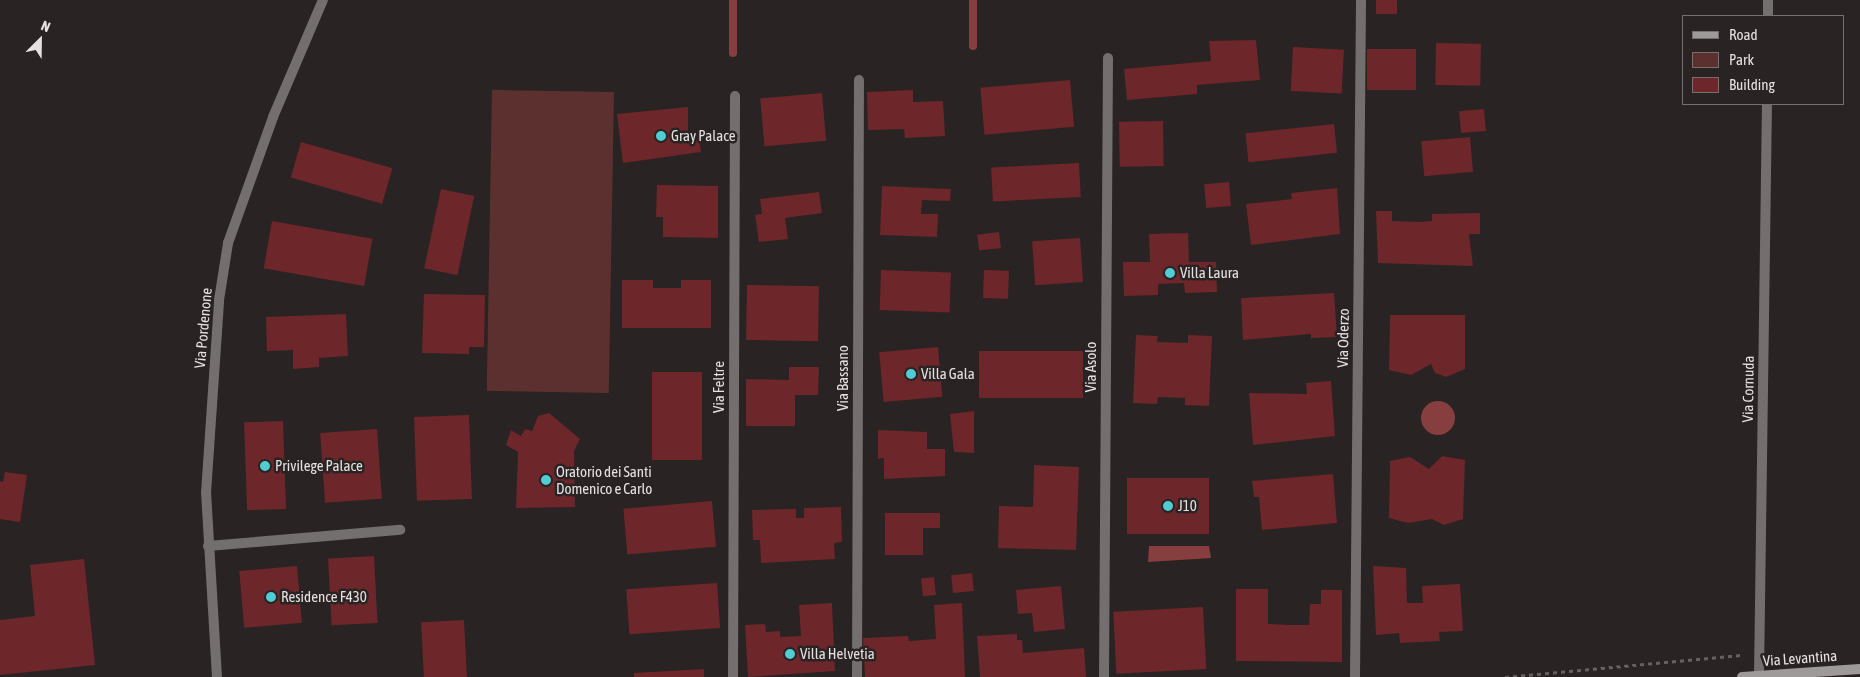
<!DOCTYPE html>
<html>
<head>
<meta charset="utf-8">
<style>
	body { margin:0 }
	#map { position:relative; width:1860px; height:677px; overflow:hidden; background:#292323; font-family:"Asap Condensed",sans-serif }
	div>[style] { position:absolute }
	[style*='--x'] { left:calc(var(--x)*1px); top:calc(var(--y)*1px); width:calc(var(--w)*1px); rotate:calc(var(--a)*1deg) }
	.green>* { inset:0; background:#5d3030; transform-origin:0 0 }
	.water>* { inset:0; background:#873e3f }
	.round { border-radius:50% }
	.stream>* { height:8px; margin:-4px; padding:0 4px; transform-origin:4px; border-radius:4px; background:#873e3f }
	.building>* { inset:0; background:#6d262a; transform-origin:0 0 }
	.path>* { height:3px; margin-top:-1.5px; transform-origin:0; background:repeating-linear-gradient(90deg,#666060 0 4px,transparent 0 8px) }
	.lane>* { height:10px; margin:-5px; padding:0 5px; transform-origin:5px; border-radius:5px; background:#736f6f }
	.street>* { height:10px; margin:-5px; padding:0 5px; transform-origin:5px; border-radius:5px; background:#736f6f }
	.secondary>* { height:10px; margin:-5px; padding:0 5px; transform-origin:5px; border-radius:5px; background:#9f9a9a }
	.dots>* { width:14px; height:14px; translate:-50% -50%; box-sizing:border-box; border:2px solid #292323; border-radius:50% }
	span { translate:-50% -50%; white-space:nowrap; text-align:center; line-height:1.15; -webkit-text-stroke:5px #292323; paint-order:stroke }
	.poi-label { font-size:15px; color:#e6e1e1 }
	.left { translate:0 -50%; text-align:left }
	.street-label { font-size:15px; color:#e6e1e1 }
	.legend { position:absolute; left:1682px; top:15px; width:162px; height:90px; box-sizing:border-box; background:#292323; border:1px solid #756f6f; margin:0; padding:6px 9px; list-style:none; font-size:15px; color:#e6e1e1 }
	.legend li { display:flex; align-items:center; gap:10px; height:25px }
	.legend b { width:25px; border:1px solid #756f6f }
	.north { position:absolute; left:15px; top:15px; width:50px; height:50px; -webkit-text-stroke:4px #292323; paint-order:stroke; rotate:23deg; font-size:14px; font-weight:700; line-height:20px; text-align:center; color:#e6e1e1 }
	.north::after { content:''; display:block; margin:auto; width:18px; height:22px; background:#e6e1e1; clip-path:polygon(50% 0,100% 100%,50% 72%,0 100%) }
</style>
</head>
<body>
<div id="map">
	<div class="green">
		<i style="left:614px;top:92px;width:301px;height:122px;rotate:91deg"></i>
	</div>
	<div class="water">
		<i class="round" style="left:1421px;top:401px;width:34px;height:34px"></i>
		<i style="clip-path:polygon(1149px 546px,1209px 546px,1211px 558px,1148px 562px)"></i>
	</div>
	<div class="stream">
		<i style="--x:733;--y:0;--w:53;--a:90"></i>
		<i style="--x:973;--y:0;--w:46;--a:90"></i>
	</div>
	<div class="building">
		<i style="left:1376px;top:0;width:21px;height:14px"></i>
		<i style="clip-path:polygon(1256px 40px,1260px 80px,1197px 85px,1197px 94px,1127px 100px,1124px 69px,1211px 61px,1209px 41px)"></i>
		<i style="left:1436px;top:43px;width:45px;height:42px;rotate:1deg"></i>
		<i style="left:1293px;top:47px;width:51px;height:44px;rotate:3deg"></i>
		<i style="left:1367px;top:49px;width:49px;height:41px"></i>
		<i style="left:1070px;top:80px;width:47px;height:90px;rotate:85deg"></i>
		<i style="clip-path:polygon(913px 90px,913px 102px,943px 101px,945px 136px,905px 138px,904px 129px,868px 130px,867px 92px)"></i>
		<i style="left:822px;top:93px;width:48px;height:62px;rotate:85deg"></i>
		<i style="clip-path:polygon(688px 107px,688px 132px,698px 131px,701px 152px,623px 163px,617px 114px)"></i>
		<i style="left:1484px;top:109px;width:22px;height:25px;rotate:85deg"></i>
		<i style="left:1163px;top:121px;width:45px;height:44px;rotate:89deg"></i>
		<i style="left:1334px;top:124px;width:29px;height:89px;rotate:84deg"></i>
		<i style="left:1470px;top:137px;width:35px;height:49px;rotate:85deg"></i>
		<i style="left:301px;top:142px;width:95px;height:37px;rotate:16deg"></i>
		<i style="left:1079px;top:163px;width:34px;height:88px;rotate:87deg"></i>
		<i style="left:1229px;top:182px;width:24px;height:25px;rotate:85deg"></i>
		<i style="clip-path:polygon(657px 185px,718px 186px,718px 238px,663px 237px,663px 217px,656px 217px)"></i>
		<i style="clip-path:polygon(882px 186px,951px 189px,950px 201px,922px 200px,921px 214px,938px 214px,937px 237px,880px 235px)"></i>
		<i style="clip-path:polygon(1337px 188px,1340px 234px,1251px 245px,1246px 204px,1292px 199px,1291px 193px)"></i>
		<i style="left:441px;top:189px;width:34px;height:81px;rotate:12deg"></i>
		<i style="clip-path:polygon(819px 192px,822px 213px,785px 218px,788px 239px,759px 242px,755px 215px,762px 214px,760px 199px)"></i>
		<i style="clip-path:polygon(1376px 211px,1392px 211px,1392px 221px,1420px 222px,1432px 221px,1432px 214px,1480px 213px,1480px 234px,1469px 234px,1473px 266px,1378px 263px)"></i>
		<i style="left:272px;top:221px;width:102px;height:48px;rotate:10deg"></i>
		<i style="left:999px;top:232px;width:16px;height:22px;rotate:83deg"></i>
		<i style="clip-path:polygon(1188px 233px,1189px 262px,1216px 262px,1217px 292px,1185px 293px,1184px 283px,1158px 284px,1158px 295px,1124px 296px,1123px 262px,1150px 262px,1149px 234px)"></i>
		<i style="left:1080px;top:238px;width:44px;height:48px;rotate:86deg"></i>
		<i style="left:881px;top:270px;width:70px;height:40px;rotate:2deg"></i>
		<i style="left:984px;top:270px;width:25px;height:28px;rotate:2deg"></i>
		<i style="clip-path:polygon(622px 280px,653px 280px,653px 288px,681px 288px,681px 280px,711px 280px,711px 328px,622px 328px)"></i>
		<i style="left:747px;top:285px;width:72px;height:55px;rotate:1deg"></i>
		<i style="clip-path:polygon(1334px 293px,1337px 337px,1311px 338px,1311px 334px,1243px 340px,1241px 298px)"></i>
		<i style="clip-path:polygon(424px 294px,485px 295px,484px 347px,469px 347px,469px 354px,422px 353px)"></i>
		<i style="clip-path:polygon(346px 314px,348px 356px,319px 358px,319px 367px,293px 369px,293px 350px,267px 351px,266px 317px)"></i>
		<i style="clip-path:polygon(1390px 315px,1465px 315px,1465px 369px,1446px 377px,1435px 373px,1431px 364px,1411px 375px,1389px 370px)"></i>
		<i style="clip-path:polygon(1136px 335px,1158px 336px,1157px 342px,1188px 343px,1188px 335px,1212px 336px,1209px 406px,1185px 405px,1185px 398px,1158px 397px,1157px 404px,1133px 403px)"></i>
		<i style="left:938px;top:347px;width:50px;height:59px;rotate:85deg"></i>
		<i style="left:1083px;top:351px;width:47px;height:104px;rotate:90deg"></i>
		<i style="clip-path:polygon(789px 367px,819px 367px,818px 395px,795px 395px,795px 426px,746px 426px,746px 379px,789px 380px)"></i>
		<i style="left:652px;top:372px;width:50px;height:88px"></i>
		<i style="clip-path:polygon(1331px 381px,1335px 436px,1253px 445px,1249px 393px,1307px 394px,1306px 383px)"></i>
		<i style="clip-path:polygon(974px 411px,974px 453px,954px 452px,950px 414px)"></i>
		<i style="clip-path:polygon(549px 413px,580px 439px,574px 451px,575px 507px,516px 508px,518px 452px,506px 445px,511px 430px,521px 436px,525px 429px,532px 431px,538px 416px)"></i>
		<i style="left:469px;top:415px;width:84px;height:55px;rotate:88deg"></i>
		<i style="left:283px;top:421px;width:88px;height:39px;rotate:88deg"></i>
		<i style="left:377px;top:429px;width:70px;height:57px;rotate:86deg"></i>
		<i style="clip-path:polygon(878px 430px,927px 432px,927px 449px,945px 449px,945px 476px,884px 479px,884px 458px,878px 459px)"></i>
		<i style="clip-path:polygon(1442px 456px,1465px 460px,1463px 519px,1444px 525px,1432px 519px,1408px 523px,1389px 518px,1390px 461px,1410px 457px,1429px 469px)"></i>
		<i style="clip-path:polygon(1034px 465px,1079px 467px,1076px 550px,998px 548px,999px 506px,1033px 507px)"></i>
		<i style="clip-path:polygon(5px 472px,27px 475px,20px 522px,0 519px,0 481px,3px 482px)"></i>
		<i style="clip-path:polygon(1333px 474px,1337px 523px,1262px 530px,1259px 497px,1254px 497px,1252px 481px)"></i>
		<i style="left:1127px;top:478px;width:82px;height:56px"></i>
		<i style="left:712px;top:501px;width:46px;height:89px;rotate:85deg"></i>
		<i style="clip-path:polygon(841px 507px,842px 542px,834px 543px,835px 559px,761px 563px,760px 540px,753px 540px,752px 510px,796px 509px,796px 518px,804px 518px,804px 508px)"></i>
		<i style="clip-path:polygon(885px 513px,940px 513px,940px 528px,923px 528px,923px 555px,885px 555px)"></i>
		<i style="left:374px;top:556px;width:67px;height:46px;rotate:87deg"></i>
		<i style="clip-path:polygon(84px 559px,95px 665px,0 675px,0 620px,35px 616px,30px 565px)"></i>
		<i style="left:297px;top:566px;width:57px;height:58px;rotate:85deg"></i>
		<i style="clip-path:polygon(1373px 566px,1406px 568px,1407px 603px,1423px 603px,1422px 586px,1460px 584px,1463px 631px,1439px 632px,1440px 641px,1400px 643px,1399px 633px,1376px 635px)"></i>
		<i style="left:972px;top:573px;width:18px;height:21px;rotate:84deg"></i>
		<i style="left:934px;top:577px;width:18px;height:13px;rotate:84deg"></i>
		<i style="left:717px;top:583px;width:45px;height:91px;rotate:86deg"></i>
		<i style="clip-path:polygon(1061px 586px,1065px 629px,1034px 632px,1032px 613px,1018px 614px,1016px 590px)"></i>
		<i style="clip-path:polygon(1236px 589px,1268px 589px,1268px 624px,1288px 625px,1309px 625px,1310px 604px,1321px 604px,1321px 590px,1342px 590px,1342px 662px,1236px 661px)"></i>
		<i style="clip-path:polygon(832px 603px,835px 671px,748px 677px,745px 625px,765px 624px,766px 632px,780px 631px,780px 637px,801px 636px,799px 605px)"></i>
		<i style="clip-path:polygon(962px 603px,965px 677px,865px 677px,863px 638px,908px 636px,909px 641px,936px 639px,934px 605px)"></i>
		<i style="left:1203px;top:607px;width:62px;height:90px;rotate:87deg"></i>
		<i style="left:464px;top:620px;width:57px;height:43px;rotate:87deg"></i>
		<i style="clip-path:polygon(1017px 634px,1017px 640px,1022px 640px,1023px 653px,1084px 648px,1086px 677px,980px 677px,977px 636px)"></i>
		<i style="clip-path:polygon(704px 669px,704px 677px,634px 677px,634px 673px)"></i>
	</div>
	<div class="path">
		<i style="--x:1505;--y:677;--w:237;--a:-5.3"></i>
	</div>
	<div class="lane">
		<i style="--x:208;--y:546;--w:193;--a:-4.8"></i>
	</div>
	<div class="street">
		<i style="--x:1768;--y:16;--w:16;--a:-90"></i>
		<i style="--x:1759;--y:675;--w:571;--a:-89.2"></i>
		<i style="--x:217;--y:677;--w:184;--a:-93.4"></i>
		<i style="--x:206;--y:493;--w:193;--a:-86.1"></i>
		<i style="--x:219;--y:300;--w:58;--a:-81"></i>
		<i style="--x:228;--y:243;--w:134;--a:-70.3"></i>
		<i style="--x:273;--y:117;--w:127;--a:-66.9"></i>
		<i style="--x:733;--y:677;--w:581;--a:-89.8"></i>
		<i style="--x:857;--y:677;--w:597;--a:-89.81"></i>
		<i style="--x:1104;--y:677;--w:619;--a:-89.63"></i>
		<i style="--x:1355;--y:677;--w:677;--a:-89.49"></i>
	</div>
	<div class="secondary">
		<i style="--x:1742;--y:677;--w:118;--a:-3.9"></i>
	</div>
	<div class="dots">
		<i style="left:661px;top:136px;background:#51ccd3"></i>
		<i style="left:1170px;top:273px;background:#51ccd3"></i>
		<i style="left:911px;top:374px;background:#51ccd3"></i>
		<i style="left:265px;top:466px;background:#51ccd3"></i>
		<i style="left:546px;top:480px;background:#51ccd3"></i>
		<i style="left:1168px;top:506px;background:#51ccd3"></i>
		<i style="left:271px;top:597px;background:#51ccd3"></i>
		<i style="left:790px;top:654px;background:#51ccd3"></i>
	</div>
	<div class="poi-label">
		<span class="left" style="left:671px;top:136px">Gray Palace</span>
		<span class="left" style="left:1180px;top:273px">Villa Laura</span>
		<span class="left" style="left:921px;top:374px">Villa Gala</span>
		<span class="left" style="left:275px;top:466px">Privilege Palace</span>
		<span class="left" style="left:556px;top:480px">Oratorio dei Santi<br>Domenico e Carlo</span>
		<span class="left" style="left:1178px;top:506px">J10</span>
		<span class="left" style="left:281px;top:597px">Residence F430</span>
		<span class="left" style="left:800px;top:654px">Villa Helvetia</span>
	</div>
	<div class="street-label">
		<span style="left:203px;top:328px;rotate:-85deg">Via Pordenone</span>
		<span style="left:1343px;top:338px;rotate:-89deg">Via Oderzo</span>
		<span style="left:1091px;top:367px;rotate:-90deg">Via Asolo</span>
		<span style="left:843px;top:378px;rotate:-90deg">Via Bassano</span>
		<span style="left:719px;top:387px;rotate:-90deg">Via Feltre</span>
		<span style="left:1748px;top:389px;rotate:-89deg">Via Cornuda</span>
		<span style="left:1800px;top:658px;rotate:-4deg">Via Levantina</span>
	</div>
	<ul class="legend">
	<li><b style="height:6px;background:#9f9a9a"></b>Road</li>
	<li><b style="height:14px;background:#5d3030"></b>Park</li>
	<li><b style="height:14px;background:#6d262a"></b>Building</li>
	</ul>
	<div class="north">N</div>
</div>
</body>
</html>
